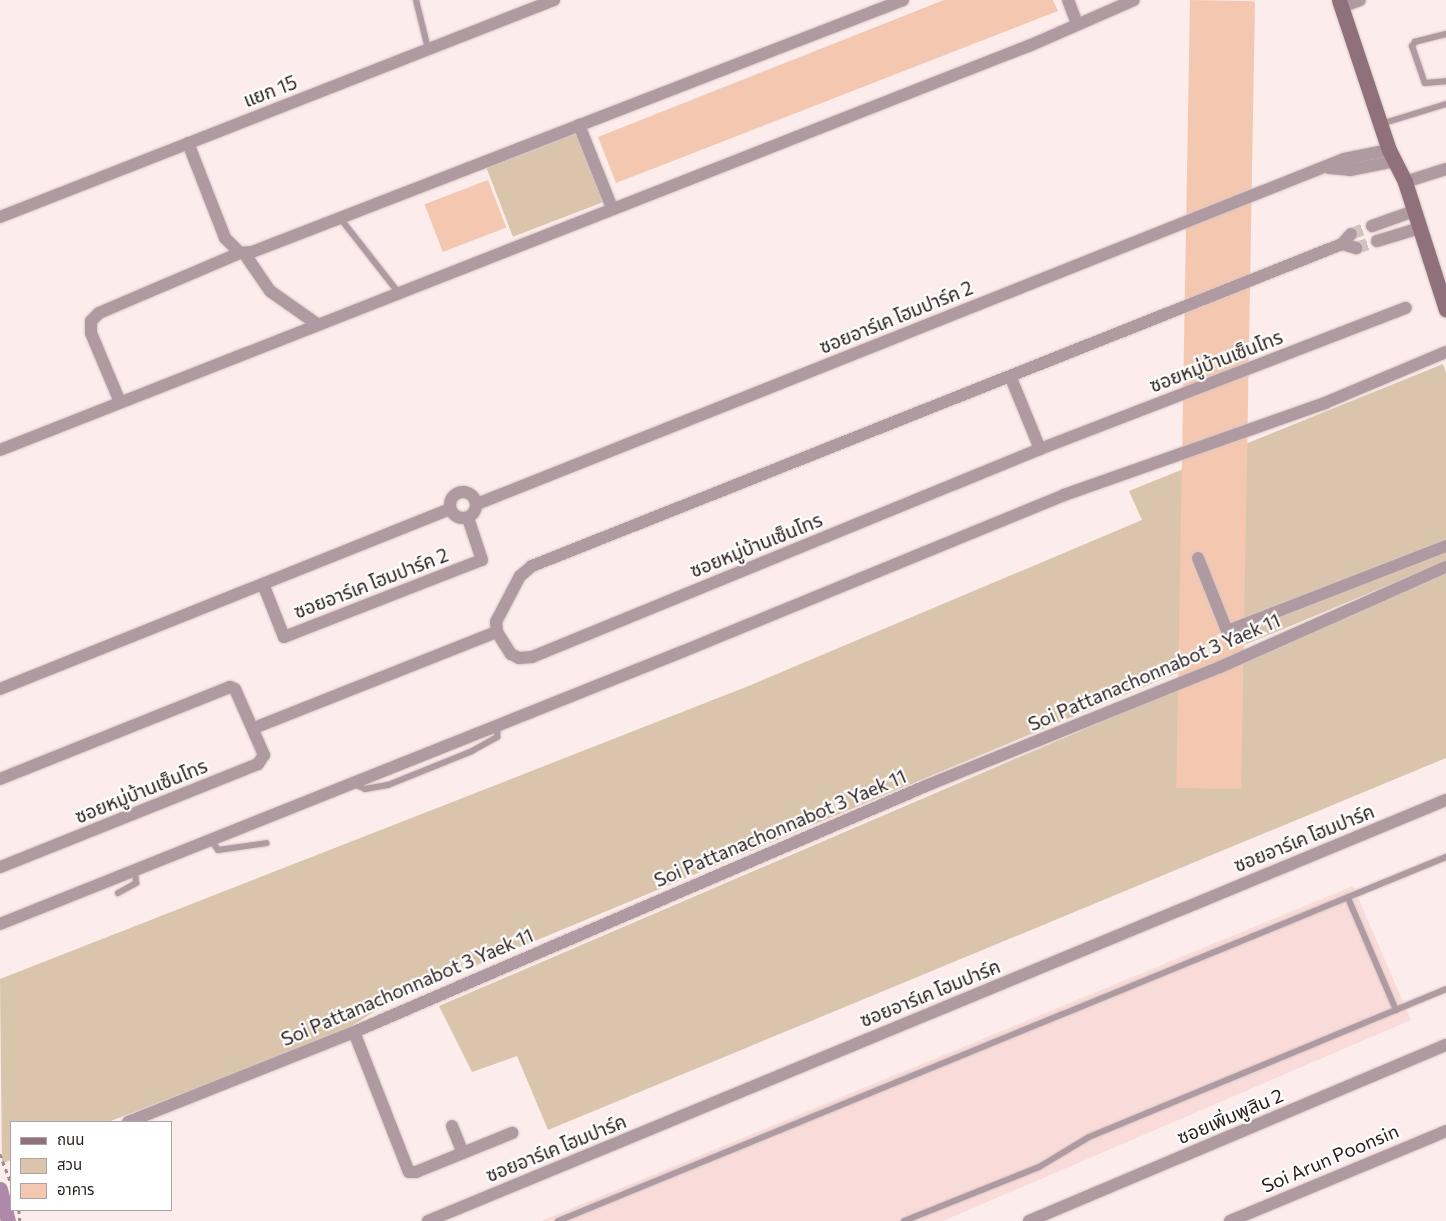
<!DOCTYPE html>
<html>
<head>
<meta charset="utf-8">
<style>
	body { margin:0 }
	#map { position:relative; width:1446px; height:1221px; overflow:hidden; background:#fceceb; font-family:Commissioner,"Noto Sans Thai",sans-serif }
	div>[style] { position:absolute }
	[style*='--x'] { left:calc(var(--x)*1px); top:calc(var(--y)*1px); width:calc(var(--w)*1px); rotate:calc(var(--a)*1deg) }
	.built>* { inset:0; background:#f9dcda }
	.green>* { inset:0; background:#dac4ab; transform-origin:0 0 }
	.canal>* { height:15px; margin:-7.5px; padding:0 7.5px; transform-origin:7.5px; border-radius:7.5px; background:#ae8aa8 }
	.building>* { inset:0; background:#f4c7b1; transform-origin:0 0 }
	.street-tunnel>* { height:12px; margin-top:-6px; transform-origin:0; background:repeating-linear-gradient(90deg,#d2c2c1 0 12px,transparent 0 18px) }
	.path>* { height:2.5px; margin-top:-1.25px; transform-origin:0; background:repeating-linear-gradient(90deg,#9c8d8c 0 4px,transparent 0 8px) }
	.roads { filter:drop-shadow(0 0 1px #d6c7c6) drop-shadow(0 0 1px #d6c7c6) }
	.lane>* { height:6px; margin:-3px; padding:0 3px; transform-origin:3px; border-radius:3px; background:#b09aa1 }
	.street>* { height:12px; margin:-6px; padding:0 6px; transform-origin:6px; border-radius:6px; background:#b09aa1 }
	.street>.ring { margin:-6px; padding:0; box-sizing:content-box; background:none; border:12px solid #b09aa1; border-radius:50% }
	.secondary>* { height:15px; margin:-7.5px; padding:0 7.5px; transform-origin:7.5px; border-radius:7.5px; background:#90717b }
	span { translate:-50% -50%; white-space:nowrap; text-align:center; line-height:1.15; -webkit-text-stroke:4.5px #fff; paint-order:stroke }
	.street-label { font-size:19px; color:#2a1c1b }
	.legend { position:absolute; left:10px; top:1121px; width:162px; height:90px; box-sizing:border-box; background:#fff; border:1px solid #aaa4a4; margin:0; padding:6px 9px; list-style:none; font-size:15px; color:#2a1c1b }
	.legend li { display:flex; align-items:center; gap:10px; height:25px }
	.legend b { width:25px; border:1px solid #aaa4a4 }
</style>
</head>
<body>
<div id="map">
	<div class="built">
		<i style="clip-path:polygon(1353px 886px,1411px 1020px,943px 1221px,541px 1221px)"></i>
	</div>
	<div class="green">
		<i style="left:577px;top:133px;width:74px;height:97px;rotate:69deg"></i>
		<i style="clip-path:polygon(1443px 364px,1446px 373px,1446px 561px,391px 1001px,339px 1034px,108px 1122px,11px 1122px,11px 1160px,2px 1163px,0 979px,746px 687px,1142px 520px,1129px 491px)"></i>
		<i style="clip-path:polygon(1446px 574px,1446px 758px,548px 1130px,517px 1056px,472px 1072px,439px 1006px)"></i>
	</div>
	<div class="canal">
		<i style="--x:0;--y:1189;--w:33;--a:76"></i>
	</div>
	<div class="building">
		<i style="clip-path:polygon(944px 0,1053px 0,1058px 11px,616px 183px,598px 137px)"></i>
		<i style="left:1190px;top:0;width:65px;height:788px;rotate:1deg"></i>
		<i style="left:488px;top:180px;width:51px;height:68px;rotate:69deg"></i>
	</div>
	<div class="street-tunnel">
		<i style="--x:1351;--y:234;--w:22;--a:-21"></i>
		<i style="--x:1356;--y:248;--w:22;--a:-18"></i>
	</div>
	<div class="path">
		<i style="--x:0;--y:1154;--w:30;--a:69"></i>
		<i style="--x:19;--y:1210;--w:11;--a:85"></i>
	</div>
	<div class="roads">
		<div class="lane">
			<i style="--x:416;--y:0;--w:50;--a:76.2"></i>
			<i style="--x:1446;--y:34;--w:32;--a:166"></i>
			<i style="--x:1415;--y:42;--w:5;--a:127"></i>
			<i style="--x:1412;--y:46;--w:39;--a:71"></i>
			<i style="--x:1425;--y:83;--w:21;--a:-5"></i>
			<i style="--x:1381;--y:124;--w:68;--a:-17.1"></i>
			<i style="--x:340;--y:218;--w:94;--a:51.9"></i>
			<i style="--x:354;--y:784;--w:12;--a:24"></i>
			<i style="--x:365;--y:789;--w:23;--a:-10"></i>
			<i style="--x:388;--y:785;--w:91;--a:-22"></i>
			<i style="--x:472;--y:751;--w:29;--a:-29"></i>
			<i style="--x:497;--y:737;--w:11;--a:-85"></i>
			<i style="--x:211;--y:840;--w:12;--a:55"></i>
			<i style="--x:218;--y:850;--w:49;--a:-8.1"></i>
			<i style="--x:118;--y:893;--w:21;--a:-29"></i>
			<i style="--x:136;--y:883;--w:13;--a:-94"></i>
			<i style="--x:1348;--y:898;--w:122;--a:66.8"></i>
			<i style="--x:558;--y:1221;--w:960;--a:-22.29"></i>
			<i style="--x:904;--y:1221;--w:145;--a:-21.8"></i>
			<i style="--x:1039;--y:1167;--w:58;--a:-31"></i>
			<i style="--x:1089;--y:1137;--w:386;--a:-22.5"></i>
		</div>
		<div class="street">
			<i style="--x:1068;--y:0;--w:26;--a:69"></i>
			<i style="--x:1341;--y:7;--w:20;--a:-20"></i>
			<i style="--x:579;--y:125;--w:89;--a:68.3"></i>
			<i style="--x:188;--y:143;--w:102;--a:68.7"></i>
			<i style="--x:225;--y:238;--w:21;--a:45"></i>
			<i style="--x:240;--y:253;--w:12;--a:-5"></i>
			<i style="--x:252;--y:252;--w:698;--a:-21.16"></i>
			<i style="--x:1329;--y:168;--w:21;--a:5"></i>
			<i style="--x:1350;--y:170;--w:47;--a:-11.1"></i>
			<i style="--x:1405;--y:182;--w:43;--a:-17.6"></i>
			<i style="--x:0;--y:217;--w:595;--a:-21.39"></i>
			<i style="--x:1372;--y:226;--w:45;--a:-19.7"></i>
			<i style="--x:1351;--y:234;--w:13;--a:132"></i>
			<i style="--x:1342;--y:244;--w:15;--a:16"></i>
			<i style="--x:1377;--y:241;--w:45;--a:-16.8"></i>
			<i style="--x:1342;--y:244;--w:872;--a:158.32"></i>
			<i style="--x:532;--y:566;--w:16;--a:140"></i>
			<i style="--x:520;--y:576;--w:52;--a:117.6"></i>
			<i style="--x:496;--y:622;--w:10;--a:84"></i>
			<i style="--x:497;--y:632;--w:26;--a:58"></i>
			<i style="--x:511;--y:654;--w:9;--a:27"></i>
			<i style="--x:519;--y:658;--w:13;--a:-4"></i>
			<i style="--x:532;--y:657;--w:549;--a:-22.27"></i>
			<i style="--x:1040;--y:449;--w:392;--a:-21.1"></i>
			<i style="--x:244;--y:253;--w:46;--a:55.6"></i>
			<i style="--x:270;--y:291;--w:57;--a:35.1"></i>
			<i style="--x:1011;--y:378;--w:77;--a:67.8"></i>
			<i style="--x:120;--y:402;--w:75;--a:-112.8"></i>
			<i style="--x:91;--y:333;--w:12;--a:-90"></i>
			<i style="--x:91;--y:321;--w:11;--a:-45"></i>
			<i style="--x:99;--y:313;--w:153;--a:-23.1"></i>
			<i style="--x:0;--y:450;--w:1108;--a:-21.45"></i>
			<i style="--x:1031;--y:45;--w:112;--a:-23.6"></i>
			<i class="ring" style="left:450px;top:492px;width:14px;height:14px"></i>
			<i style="--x:477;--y:504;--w:933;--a:-21.7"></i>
			<i style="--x:1344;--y:159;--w:46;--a:-11.3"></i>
			<i style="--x:1198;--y:558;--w:79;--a:68.3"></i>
			<i style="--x:1227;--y:631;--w:235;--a:-21.2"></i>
			<i style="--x:263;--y:584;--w:57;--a:68.4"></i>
			<i style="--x:284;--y:637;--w:212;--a:-21.3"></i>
			<i style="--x:482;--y:560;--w:44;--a:-108.4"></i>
			<i style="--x:0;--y:689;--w:485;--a:-21.8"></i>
			<i style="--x:254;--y:728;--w:261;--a:-21.6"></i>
			<i style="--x:0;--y:779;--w:248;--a:-21.8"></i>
			<i style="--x:230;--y:687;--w:5;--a:22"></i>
			<i style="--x:235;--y:689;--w:72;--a:66.3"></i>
			<i style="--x:264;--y:755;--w:11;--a:124"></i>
			<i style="--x:258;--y:764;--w:278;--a:158.2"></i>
			<i style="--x:0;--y:924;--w:736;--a:-21.76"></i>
			<i style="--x:684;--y:651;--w:411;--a:-22.3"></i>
			<i style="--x:1064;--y:495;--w:277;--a:-19.4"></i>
			<i style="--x:1325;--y:403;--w:131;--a:-22.9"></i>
			<i style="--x:354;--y:1032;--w:150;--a:68.6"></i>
			<i style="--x:409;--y:1172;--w:7;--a:0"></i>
			<i style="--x:416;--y:1172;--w:104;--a:-22.1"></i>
			<i style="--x:128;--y:1122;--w:243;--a:-21.7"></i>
			<i style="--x:354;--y:1032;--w:625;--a:-23.28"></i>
			<i style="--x:928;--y:785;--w:315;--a:-22"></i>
			<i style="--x:1220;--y:667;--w:247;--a:-23.9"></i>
			<i style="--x:452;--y:1126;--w:29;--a:68"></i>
			<i style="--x:428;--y:1221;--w:1102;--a:-22.47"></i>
			<i style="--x:1029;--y:1221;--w:453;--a:-22.9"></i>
			<i style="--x:1230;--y:1221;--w:234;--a:-22.6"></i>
		</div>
		<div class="secondary">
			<i style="--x:1339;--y:0;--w:158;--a:71.6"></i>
			<i style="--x:1389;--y:150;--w:36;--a:63"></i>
			<i style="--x:1405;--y:182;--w:134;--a:72.2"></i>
		</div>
	</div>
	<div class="street-label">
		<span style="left:270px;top:91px;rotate:-21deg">แยก 15</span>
		<span style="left:896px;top:317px;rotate:-22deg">ซอยอาร์เค โฮมปาร์ค 2</span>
		<span style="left:1216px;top:361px;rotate:-21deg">ซอยหมู่บ้านเซ็นโทร</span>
		<span style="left:756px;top:545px;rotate:-22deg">ซอยหมู่บ้านเซ็นโทร</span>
		<span style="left:371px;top:583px;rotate:-21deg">ซอยอาร์เค โฮมปาร์ค 2</span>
		<span style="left:1154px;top:672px;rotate:-23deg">Soi Pattanachonnabot 3 Yaek 11</span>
		<span style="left:141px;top:791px;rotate:-22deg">ซอยหมู่บ้านเซ็นโทร</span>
		<span style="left:780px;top:828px;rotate:-23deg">Soi Pattanachonnabot 3 Yaek 11</span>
		<span style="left:1304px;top:838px;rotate:-22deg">ซอยอาร์เค โฮมปาร์ค</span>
		<span style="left:407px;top:987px;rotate:-23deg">Soi Pattanachonnabot 3 Yaek 11</span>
		<span style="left:930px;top:993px;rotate:-22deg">ซอยอาร์เค โฮมปาร์ค</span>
		<span style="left:1230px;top:1116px;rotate:-23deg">ซอยเพิ่มพูสิน 2</span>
		<span style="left:556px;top:1148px;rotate:-22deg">ซอยอาร์เค โฮมปาร์ค</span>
		<span style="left:1330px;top:1158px;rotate:-23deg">Soi Arun Poonsin</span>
	</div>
	<ul class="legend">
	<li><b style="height:6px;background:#90717b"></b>ถนน</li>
	<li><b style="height:14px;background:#dac4ab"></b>สวน</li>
	<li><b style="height:14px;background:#f4c7b1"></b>อาคาร</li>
	</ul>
</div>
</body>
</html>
